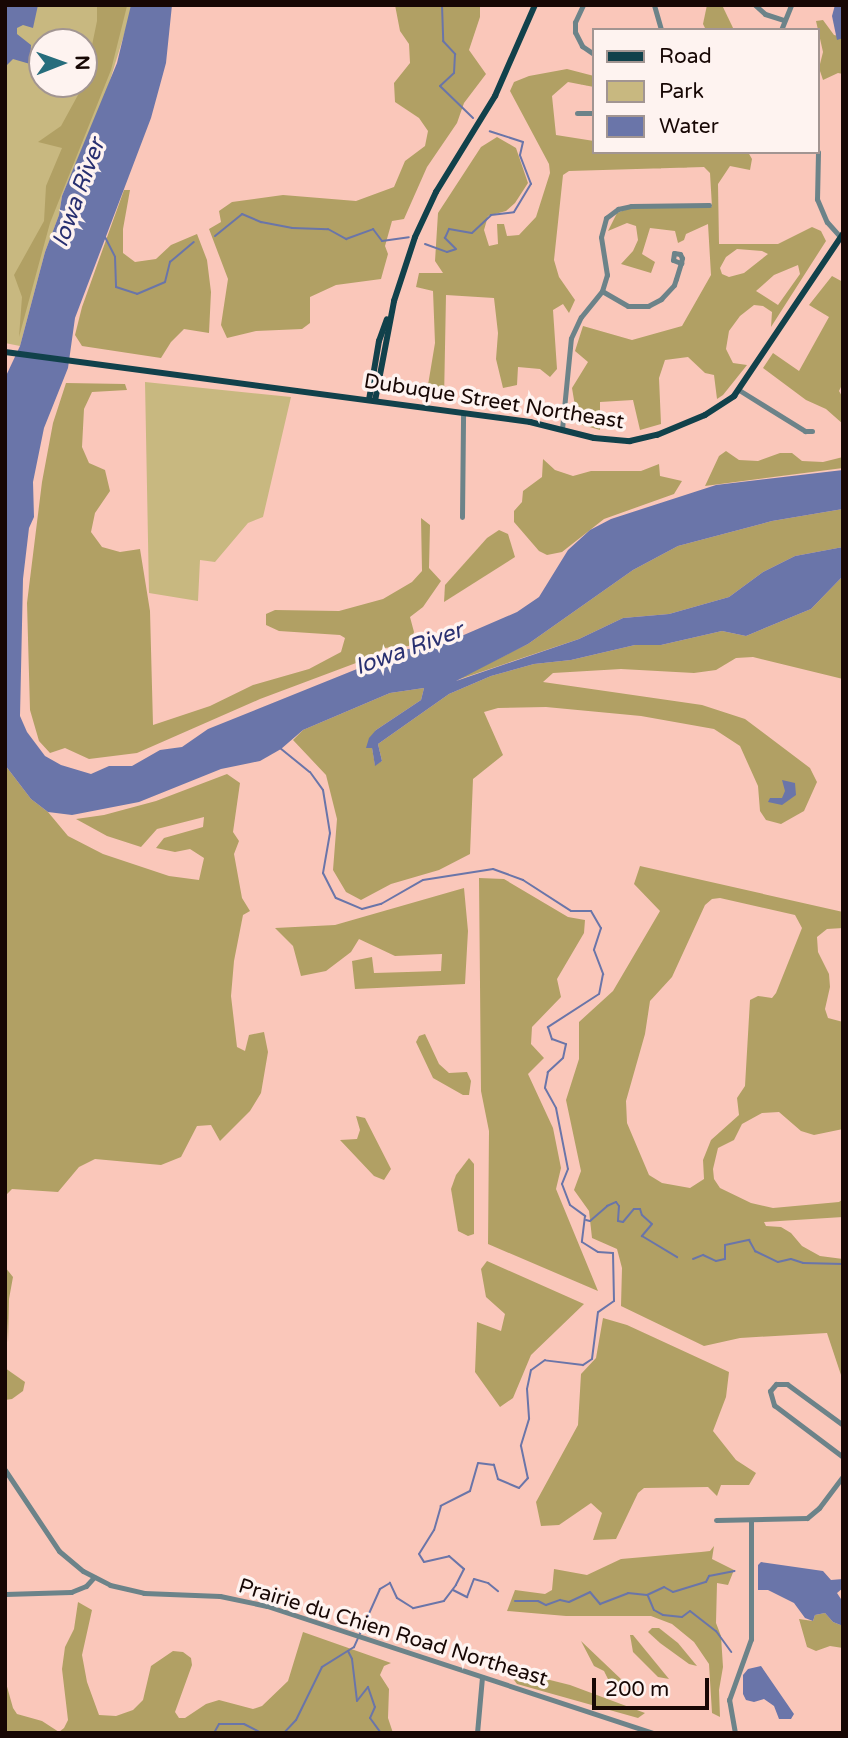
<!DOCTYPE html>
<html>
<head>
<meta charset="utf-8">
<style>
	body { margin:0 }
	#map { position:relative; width:848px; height:1738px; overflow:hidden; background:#fac7ba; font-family:"Varela Round",sans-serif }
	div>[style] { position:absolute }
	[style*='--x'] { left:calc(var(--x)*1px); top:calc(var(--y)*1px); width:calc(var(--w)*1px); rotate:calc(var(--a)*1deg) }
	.green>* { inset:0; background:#c8b880 }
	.forest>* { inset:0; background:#b1a064 }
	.water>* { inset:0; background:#6a75a9 }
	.stream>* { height:2px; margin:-1px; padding:0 1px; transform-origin:1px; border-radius:1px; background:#6a75a9 }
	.minor>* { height:5px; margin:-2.5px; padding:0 2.5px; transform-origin:2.5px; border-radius:2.5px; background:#6c8389 }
	.major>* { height:6px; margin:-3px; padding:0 3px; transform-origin:3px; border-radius:3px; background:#11414b }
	span { translate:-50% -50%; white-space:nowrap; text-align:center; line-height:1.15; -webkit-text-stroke:7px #fef3f0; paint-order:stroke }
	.street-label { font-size:21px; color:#170704 }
	.water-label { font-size:23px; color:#282f70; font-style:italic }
	.frame { position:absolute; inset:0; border:7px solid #170704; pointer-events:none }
	.legend { position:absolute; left:592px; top:28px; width:228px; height:126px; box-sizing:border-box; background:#fef3f0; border:2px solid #a29592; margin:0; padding:9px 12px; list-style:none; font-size:21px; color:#170704 }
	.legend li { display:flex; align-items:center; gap:14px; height:35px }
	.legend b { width:35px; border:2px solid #a29592 }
	.north { position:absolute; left:28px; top:28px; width:70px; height:70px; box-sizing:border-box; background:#fef3f0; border:2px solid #a29592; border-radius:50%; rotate:89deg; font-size:19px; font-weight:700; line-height:28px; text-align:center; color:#170704 }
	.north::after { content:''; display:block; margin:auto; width:24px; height:32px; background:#276d7c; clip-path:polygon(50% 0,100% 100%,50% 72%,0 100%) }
	.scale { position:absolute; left:592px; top:1678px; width:117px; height:32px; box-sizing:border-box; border:4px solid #170704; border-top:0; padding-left:9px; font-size:21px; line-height:24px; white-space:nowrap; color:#170704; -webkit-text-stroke:5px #fef3f0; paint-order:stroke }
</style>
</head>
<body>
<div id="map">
	<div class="green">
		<i style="clip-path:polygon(evenodd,5px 5px,131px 5px,132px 9px,107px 90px,62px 196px,59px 215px,45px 252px,20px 346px,5px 343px,5px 5px,42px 42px,84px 42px,84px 84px,42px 84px,42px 42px)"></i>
		<i style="clip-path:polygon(145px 382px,291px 397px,263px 517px,248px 523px,215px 562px,200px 560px,198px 601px,149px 593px)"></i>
	</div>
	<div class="forest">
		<i style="clip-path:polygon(97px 5px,127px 6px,111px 70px,50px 223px,19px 337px,22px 297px,14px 275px,44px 221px,46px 186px,62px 148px,38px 142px,61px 126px,84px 84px,97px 21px)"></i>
		<i style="clip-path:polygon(395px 5px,480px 5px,480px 17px,469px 50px,486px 74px,464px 103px,457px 123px,427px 167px,404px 219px,392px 221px,385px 246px,388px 254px,381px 279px,336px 285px,310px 297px,310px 323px,302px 329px,256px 331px,227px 338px,221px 325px,228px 279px,209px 229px,221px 222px,219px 211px,232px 202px,283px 195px,356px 201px,394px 187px,405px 161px,425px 146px,428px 131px,419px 118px,395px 102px,394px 83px,410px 63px,409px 44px,400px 31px)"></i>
		<i style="clip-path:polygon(707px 5px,722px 5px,734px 30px,706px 30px,703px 24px)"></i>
		<i style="clip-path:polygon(823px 20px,834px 35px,843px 37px,843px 74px,838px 73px,823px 80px,819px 68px,823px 52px,816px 21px)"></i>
		<i style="clip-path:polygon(evenodd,567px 69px,594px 76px,594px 87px,568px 82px,552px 96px,556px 135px,594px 141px,594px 152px,748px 152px,752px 159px,750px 170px,730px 166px,718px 184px,719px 244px,778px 244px,812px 227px,821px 231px,826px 241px,771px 327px,772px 312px,763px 306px,754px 305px,740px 316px,729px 331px,726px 349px,733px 363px,747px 365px,723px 395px,717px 399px,714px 375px,705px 373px,688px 357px,665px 360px,659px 378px,661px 424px,640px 430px,633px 400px,600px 402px,600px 430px,572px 422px,576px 412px,572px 388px,588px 362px,575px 351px,583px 326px,632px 340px,682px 326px,711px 275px,708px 224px,686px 234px,684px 240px,678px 243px,675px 231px,650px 228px,642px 254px,655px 262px,651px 273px,621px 264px,633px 251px,638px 240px,636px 226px,627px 223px,608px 231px,617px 213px,630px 208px,712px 207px,710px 173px,704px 167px,569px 171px,563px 175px,554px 260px,559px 277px,575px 300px,569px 313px,563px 304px,553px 310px,557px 369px,550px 377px,540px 369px,518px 367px,517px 385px,503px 388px,496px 359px,498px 333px,494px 298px,446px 295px,444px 400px,427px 391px,435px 343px,433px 291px,416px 287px,419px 273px,443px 273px,435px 261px,438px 213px,481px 147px,497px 137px,516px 148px,528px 183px,515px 203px,506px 211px,488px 216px,484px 230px,489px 246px,498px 244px,497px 224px,504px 224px,507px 236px,519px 235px,536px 217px,550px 173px,549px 164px,510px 91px,514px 82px,529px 76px,567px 69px,737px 249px,762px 251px,768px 254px,744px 273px,729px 277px,722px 274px,720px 268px,726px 257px,737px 249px,567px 69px,798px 265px,800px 274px,778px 305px,756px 291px,774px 275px,798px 265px)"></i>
		<i style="clip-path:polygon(124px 190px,130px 190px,123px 229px,123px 253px,135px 262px,156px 259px,171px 245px,197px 234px,207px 260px,211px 292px,209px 333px,184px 329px,171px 342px,161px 358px,82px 346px,75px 335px,82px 307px)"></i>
		<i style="clip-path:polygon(832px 276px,843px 282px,843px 383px,839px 391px,843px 398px,843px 424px,826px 409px,806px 400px,763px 368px,773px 353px,799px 371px,829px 317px,809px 305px)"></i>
		<i style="clip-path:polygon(66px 383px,125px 384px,127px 390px,92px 392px,84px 409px,82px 447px,89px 463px,105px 470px,110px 491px,95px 513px,91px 532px,102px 547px,120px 552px,140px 549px,150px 611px,153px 725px,210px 706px,253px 685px,309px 669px,341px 652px,345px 638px,340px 635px,279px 631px,266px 625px,266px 614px,275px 610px,339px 611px,383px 599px,412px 582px,422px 571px,421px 518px,430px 525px,429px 568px,441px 581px,423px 607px,410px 617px,414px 632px,409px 646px,384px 648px,372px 657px,260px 699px,137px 753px,89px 759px,65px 748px,50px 753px,39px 741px,30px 710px,27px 603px,42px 482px,53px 423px)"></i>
		<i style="clip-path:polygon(726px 451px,739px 460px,758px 461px,780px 453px,792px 453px,802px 461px,823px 462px,843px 457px,843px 468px,705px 486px,719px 456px)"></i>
		<i style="clip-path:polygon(543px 459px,555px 470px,573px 476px,591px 471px,641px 471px,659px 464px,660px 476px,682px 481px,674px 494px,604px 519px,562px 552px,547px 555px,539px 551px,514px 522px,514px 511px,522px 502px,523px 491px,542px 477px)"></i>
		<i style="clip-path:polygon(843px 509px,843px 547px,795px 556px,763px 572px,729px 597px,669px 614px,623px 618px,579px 639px,451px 682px,528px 644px,633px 570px,678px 546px,772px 521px)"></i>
		<i style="clip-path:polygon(499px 530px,508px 534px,515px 557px,444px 602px,445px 585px,487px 538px)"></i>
		<i style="clip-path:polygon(843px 576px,843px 679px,753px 657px,736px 658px,716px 670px,694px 673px,621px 669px,553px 673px,543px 682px,702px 705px,745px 719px,810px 768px,817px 782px,804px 811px,781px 824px,766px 820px,760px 811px,758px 786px,740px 746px,714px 729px,641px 716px,546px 707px,498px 708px,484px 712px,503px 755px,473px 779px,470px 854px,439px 870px,391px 884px,361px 900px,346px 892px,333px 870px,337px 819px,326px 775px,293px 740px,303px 730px,390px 693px,424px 688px,421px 700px,376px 730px,367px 748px,372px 748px,375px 765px,382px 761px,378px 744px,449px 694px,491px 676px,534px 664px,571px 660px,635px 645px,661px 645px,722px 631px,746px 636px,811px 609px)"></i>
		<i style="clip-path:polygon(5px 765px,31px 799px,48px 812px,68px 836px,103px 854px,169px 876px,199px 880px,204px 858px,190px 849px,175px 852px,156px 848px,164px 838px,203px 827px,204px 817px,157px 829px,141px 847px,107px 836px,76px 819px,104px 815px,156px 801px,227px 774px,240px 783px,233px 832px,239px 841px,234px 854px,242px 898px,250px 911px,243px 915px,234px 961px,231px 996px,237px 1047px,245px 1051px,249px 1035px,264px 1032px,268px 1052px,261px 1093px,250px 1111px,220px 1141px,211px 1125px,197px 1126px,181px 1157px,161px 1165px,95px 1159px,79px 1167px,58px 1192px,12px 1189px,5px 1196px)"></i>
		<i style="clip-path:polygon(evenodd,640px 866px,843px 912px,843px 928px,827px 929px,817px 937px,818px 952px,829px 974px,830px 987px,825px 1009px,828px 1018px,843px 1022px,843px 1129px,814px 1135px,801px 1131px,779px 1112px,762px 1113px,742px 1124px,734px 1140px,718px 1148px,713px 1169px,714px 1179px,720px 1188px,751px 1203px,773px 1208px,839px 1202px,843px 1199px,843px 1217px,764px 1222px,766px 1226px,781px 1227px,791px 1233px,802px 1246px,820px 1256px,843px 1259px,843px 1381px,827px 1333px,740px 1338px,704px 1346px,621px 1306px,622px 1268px,617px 1249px,592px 1238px,589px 1211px,574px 1190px,581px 1171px,566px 1100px,579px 1059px,579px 1022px,613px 991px,660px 911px,634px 884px,640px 866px,720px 898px,795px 915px,802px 928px,776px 993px,772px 998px,758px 996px,750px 1000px,745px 1086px,737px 1098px,739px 1115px,711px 1140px,703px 1160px,704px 1179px,690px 1188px,662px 1183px,649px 1175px,627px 1123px,626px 1101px,645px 1034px,650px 1001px,672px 977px,705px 905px,712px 899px,720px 898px)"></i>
		<i style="clip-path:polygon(479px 878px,504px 879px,568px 917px,585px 920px,584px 933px,557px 979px,561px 997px,532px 1027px,531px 1044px,544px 1058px,528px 1074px,553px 1128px,561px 1168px,556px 1189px,598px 1291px,488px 1244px,489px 1131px,481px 1091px)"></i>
		<i style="clip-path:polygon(464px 888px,468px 931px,465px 984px,355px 989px,352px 961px,372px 957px,374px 973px,441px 971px,442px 954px,395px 956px,359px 939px,351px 952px,326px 971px,301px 976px,293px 946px,275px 928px,335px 925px)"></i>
		<i style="clip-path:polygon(425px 1034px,439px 1064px,449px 1073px,467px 1072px,471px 1081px,469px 1095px,463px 1095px,433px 1078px,416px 1042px,419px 1036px)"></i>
		<i style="clip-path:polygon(356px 1116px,365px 1118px,391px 1169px,384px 1180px,374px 1176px,340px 1140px,357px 1139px,360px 1130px)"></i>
		<i style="clip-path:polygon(469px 1158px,474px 1164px,474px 1234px,468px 1236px,458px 1231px,451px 1189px,456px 1175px)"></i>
		<i style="clip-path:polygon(487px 1261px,584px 1304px,531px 1355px,513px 1398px,500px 1407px,475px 1372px,477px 1322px,501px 1331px,505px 1314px,486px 1297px,481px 1269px)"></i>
		<i style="clip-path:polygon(5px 1267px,13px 1277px,9px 1299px,8px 1343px)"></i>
		<i style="clip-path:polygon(603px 1318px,627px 1325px,729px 1372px,726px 1397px,713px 1431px,736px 1460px,756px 1473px,749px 1485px,721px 1485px,717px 1496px,708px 1487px,644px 1488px,638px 1493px,616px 1539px,593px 1540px,602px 1513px,591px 1503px,559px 1525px,541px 1526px,536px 1502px,578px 1425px,581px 1374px,596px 1358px)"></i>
		<i style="clip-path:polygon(5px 1368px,25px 1382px,23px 1391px,12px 1399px,5px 1400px)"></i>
		<i style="clip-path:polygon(714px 1546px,712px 1559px,734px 1570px,728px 1585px,717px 1583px,716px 1623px,721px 1636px,723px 1667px,719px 1690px,720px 1717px,712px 1713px,709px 1664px,694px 1642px,672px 1624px,651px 1616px,566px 1616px,507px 1611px,515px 1590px,545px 1594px,552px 1590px,554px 1569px,587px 1575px,621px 1559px,701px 1552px,710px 1551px)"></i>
		<i style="clip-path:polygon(78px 1602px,92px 1610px,82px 1655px,87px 1682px,99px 1715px,116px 1716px,133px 1710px,143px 1700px,151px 1666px,173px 1651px,183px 1652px,191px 1658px,192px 1665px,175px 1712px,179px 1718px,185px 1718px,206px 1704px,219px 1700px,253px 1709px,262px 1706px,288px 1681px,303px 1632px,391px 1663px,384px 1666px,380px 1675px,389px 1689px,388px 1718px,393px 1733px,5px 1733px,6px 1635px,6px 1683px,13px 1708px,17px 1714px,42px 1721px,59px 1732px,64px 1728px,68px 1720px,62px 1669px,65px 1647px,74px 1629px)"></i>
		<i style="clip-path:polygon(825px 1613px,833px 1622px,843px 1626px,843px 1648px,830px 1646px,816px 1651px,807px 1647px,799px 1619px,813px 1621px,815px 1615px)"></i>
		<i style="clip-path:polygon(652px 1628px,659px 1628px,678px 1643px,697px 1666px,689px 1664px,660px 1643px,648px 1632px)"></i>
		<i style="clip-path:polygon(630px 1635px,633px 1635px,669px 1679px,658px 1677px,633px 1652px)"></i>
		<i style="clip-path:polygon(581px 1641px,623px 1681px,620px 1686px,609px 1681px,604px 1671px,594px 1666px)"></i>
		<i style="clip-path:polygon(506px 1669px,570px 1685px,645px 1713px,638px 1718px,517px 1684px)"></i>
	</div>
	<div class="water">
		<i style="clip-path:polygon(5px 5px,38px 5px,33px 28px,23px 25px,17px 28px,17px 34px,31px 45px,30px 64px,13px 59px,5px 67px)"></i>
		<i style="clip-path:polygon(131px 5px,172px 5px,166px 63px,151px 118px,75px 318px,68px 368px,44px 428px,33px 482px,34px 517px,29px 528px,23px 579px,20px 716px,27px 732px,45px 756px,61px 765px,91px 774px,109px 766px,132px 766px,160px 750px,182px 747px,208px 729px,357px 669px,388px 652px,443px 644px,517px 612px,539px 597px,568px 550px,590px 530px,611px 519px,716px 485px,843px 470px,843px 509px,772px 521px,678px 546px,633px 570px,528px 644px,456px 681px,579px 639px,623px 618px,669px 614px,729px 597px,763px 572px,795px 556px,843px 547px,843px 576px,811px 609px,746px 636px,722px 631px,661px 645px,635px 645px,571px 660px,534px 664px,491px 676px,449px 694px,378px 744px,382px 761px,375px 766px,372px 748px,366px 748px,369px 738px,376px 730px,421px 700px,424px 688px,390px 693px,303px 730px,281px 749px,260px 761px,221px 769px,139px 802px,72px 815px,48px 812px,31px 799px,5px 765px,5px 378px,20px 346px,45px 252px,59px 215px,62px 196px,117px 63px)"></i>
		<i style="clip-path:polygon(835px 5px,843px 5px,843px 38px,837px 40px,832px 16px)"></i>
		<i style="clip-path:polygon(782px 780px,795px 783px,796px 795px,782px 805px,768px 802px,770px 798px,782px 798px,785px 791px)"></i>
		<i style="clip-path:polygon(761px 1562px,823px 1571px,831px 1580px,843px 1579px,843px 1588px,837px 1593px,843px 1602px,843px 1626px,833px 1622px,825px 1613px,815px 1615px,813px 1621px,805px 1618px,794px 1603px,768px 1590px,758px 1590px,758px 1565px)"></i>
		<i style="clip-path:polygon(761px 1666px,794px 1714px,791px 1719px,779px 1719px,774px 1706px,764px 1699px,754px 1702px,746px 1700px,743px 1694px,743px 1675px,748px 1669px)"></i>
	</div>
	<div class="stream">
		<i style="--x:442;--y:5;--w:36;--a:88"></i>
		<i style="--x:443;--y:41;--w:18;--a:47"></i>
		<i style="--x:455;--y:54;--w:19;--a:93"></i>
		<i style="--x:454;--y:73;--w:19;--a:137"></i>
		<i style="--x:440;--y:86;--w:46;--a:44.1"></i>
		<i style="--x:215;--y:236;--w:35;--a:-39"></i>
		<i style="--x:242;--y:214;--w:21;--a:23"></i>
		<i style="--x:261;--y:222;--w:32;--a:11"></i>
		<i style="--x:292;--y:228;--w:36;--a:2"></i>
		<i style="--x:328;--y:229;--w:21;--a:29"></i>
		<i style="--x:346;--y:239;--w:29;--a:-20"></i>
		<i style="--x:373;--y:229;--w:15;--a:53"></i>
		<i style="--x:382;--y:241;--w:27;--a:-8"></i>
		<i style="--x:105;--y:237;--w:22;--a:63"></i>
		<i style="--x:115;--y:257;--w:30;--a:88"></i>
		<i style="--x:116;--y:287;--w:22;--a:18"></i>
		<i style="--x:137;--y:294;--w:30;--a:-23"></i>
		<i style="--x:165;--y:282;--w:21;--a:-76"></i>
		<i style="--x:170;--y:262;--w:31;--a:-40"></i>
		<i style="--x:425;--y:244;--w:23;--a:20"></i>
		<i style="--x:447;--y:252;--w:9;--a:-18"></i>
		<i style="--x:456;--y:249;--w:16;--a:-135"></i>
		<i style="--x:445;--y:238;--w:10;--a:-66"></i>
		<i style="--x:449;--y:229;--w:23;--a:10"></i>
		<i style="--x:472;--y:233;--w:26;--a:-43"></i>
		<i style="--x:491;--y:215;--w:23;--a:-7"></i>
		<i style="--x:514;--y:212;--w:33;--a:-59"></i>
		<i style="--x:531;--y:184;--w:31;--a:-111"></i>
		<i style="--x:520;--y:155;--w:13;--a:-77"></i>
		<i style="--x:523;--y:142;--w:35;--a:-162"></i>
		<i style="--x:280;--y:748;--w:38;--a:39"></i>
		<i style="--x:310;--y:772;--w:22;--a:54"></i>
		<i style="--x:323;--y:790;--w:44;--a:80.8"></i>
		<i style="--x:330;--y:833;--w:41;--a:99.9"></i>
		<i style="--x:323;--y:873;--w:28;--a:63"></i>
		<i style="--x:336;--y:898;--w:28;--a:23"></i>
		<i style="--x:362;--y:909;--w:20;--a:-15"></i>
		<i style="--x:381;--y:904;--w:48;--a:-29.7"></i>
		<i style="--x:423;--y:880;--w:71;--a:-8.9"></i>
		<i style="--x:493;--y:869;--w:32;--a:20"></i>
		<i style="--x:523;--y:880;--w:57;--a:32.9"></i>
		<i style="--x:571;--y:911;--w:20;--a:0"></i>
		<i style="--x:591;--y:911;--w:20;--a:60"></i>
		<i style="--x:601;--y:928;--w:23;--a:108"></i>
		<i style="--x:594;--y:950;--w:26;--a:69"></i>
		<i style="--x:603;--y:974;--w:20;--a:101"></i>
		<i style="--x:599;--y:994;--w:61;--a:147.1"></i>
		<i style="--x:548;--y:1027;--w:13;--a:72"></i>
		<i style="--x:552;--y:1039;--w:15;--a:20"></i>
		<i style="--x:566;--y:1044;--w:14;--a:102"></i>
		<i style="--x:563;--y:1058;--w:21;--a:137"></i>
		<i style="--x:548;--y:1072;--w:16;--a:101"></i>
		<i style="--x:545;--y:1088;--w:23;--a:61"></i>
		<i style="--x:556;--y:1108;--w:62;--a:78.9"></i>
		<i style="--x:568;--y:1169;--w:16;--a:112"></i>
		<i style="--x:562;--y:1184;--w:22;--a:69"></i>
		<i style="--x:570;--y:1205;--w:19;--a:36"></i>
		<i style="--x:585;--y:1216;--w:26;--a:97"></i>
		<i style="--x:582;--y:1242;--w:19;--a:32"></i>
		<i style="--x:598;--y:1252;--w:15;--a:4"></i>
		<i style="--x:613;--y:1253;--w:48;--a:88.8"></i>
		<i style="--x:614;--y:1301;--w:19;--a:145"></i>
		<i style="--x:598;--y:1312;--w:47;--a:97.3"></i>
		<i style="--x:592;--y:1359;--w:11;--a:146"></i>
		<i style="--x:583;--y:1365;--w:38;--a:-173"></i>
		<i style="--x:545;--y:1360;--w:17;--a:144"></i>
		<i style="--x:531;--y:1370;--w:19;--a:102"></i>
		<i style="--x:527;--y:1389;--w:30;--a:86"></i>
		<i style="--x:529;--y:1419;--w:28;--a:107"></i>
		<i style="--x:521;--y:1446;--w:33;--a:78"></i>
		<i style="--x:528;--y:1478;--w:13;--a:132"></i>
		<i style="--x:519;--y:1488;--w:23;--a:-157"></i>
		<i style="--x:498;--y:1479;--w:15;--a:-106"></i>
		<i style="--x:494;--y:1465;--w:16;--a:-173"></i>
		<i style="--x:478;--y:1463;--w:29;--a:106"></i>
		<i style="--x:470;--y:1491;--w:33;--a:153"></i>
		<i style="--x:441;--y:1506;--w:25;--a:106"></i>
		<i style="--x:434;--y:1530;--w:28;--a:122"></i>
		<i style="--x:419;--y:1554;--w:9;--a:58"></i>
		<i style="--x:424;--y:1562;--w:26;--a:-13"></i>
		<i style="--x:449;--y:1556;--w:20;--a:41"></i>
		<i style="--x:464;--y:1569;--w:18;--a:117"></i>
		<i style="--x:456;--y:1585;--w:20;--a:127"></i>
		<i style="--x:444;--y:1601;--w:32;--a:167"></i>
		<i style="--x:413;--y:1608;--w:19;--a:-148"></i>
		<i style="--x:397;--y:1598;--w:17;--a:-115"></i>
		<i style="--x:390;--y:1583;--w:12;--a:149"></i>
		<i style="--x:380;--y:1589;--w:64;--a:114.1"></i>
		<i style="--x:354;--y:1647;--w:38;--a:148"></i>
		<i style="--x:322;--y:1667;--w:59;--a:116.1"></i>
		<i style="--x:296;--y:1720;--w:18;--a:133"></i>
		<i style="--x:586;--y:1220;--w:4;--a:14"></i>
		<i style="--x:590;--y:1221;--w:23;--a:-41"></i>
		<i style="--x:607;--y:1206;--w:10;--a:-24"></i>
		<i style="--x:616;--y:1202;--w:5;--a:53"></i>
		<i style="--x:619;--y:1206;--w:15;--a:94"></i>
		<i style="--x:618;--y:1221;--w:5;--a:11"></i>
		<i style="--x:623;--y:1222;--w:17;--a:-50"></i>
		<i style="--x:634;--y:1209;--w:6;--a:0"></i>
		<i style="--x:640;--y:1209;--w:6;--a:72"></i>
		<i style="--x:642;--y:1215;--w:13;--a:42"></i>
		<i style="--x:652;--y:1224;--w:16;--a:130"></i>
		<i style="--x:642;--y:1236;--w:41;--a:31"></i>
		<i style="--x:693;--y:1259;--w:11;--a:-22"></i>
		<i style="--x:703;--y:1255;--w:14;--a:25"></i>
		<i style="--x:716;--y:1261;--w:9;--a:-13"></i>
		<i style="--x:725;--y:1259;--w:14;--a:-90"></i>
		<i style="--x:725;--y:1245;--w:25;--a:-12"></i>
		<i style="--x:749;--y:1240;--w:13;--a:61"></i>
		<i style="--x:755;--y:1251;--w:25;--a:26"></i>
		<i style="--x:778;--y:1262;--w:13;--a:-13"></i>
		<i style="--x:791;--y:1259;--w:13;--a:18"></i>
		<i style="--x:803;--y:1263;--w:40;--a:1.4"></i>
		<i style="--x:453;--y:1590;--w:16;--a:27"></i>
		<i style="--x:467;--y:1597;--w:19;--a:-69"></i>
		<i style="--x:474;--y:1579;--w:15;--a:16"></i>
		<i style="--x:488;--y:1583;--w:13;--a:39"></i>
		<i style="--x:648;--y:1596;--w:15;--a:67"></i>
		<i style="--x:654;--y:1610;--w:10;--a:29"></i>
		<i style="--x:663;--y:1615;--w:19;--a:6"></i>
		<i style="--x:682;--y:1617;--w:10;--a:-37"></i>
		<i style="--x:690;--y:1611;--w:33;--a:38"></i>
		<i style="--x:716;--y:1631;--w:26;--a:54"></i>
		<i style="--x:515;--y:1601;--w:23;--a:0"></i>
		<i style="--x:538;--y:1601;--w:9;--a:27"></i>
		<i style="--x:546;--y:1605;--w:15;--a:-20"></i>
		<i style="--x:560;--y:1600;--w:9;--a:13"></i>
		<i style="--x:569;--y:1602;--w:23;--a:-25"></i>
		<i style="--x:590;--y:1592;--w:16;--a:50"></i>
		<i style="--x:600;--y:1604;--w:30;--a:-21"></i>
		<i style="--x:628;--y:1593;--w:19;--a:6"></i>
		<i style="--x:647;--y:1595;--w:19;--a:-25"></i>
		<i style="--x:664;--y:1587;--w:10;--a:29"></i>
		<i style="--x:673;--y:1592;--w:34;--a:-17"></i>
		<i style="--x:706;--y:1582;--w:7;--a:-63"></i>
		<i style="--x:709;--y:1576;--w:26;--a:-11"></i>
		<i style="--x:348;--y:1651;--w:9;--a:63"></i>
		<i style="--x:352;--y:1659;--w:42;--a:83.2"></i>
		<i style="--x:357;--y:1701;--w:18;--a:-52"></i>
		<i style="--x:368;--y:1687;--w:21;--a:71"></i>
		<i style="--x:375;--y:1707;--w:12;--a:114"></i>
		<i style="--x:370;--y:1718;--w:19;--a:54"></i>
		<i style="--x:214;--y:1733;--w:10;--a:-61"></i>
		<i style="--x:219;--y:1724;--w:25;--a:0"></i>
		<i style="--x:244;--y:1724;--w:20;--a:27"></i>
	</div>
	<div class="minor">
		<i style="--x:583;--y:5;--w:19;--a:115"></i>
		<i style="--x:575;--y:22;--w:10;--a:90"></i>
		<i style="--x:575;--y:32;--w:16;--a:63"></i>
		<i style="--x:582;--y:46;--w:14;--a:34"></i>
		<i style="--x:654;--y:5;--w:26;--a:74"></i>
		<i style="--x:755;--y:5;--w:13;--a:42"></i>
		<i style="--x:765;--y:14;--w:20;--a:18"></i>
		<i style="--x:781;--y:30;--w:27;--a:-68"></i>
		<i style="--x:577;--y:113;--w:17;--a:0"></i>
		<i style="--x:818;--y:152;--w:47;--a:91.2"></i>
		<i style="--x:817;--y:199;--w:25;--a:67"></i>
		<i style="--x:827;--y:222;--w:24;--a:48"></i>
		<i style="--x:602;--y:291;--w:30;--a:30"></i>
		<i style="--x:628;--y:306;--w:20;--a:0"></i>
		<i style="--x:648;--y:306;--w:15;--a:-28"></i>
		<i style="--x:661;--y:299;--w:19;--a:-47"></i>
		<i style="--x:674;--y:285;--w:6;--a:-72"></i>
		<i style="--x:676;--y:279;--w:17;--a:-73"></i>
		<i style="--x:681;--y:263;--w:5;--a:-79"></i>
		<i style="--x:682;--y:258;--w:4;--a:-117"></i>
		<i style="--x:680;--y:254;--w:6;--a:-171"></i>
		<i style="--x:674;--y:253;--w:7;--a:98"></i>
		<i style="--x:673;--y:260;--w:9;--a:21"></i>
		<i style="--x:739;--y:390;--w:78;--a:31.8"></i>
		<i style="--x:805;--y:431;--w:7;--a:0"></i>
		<i style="--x:562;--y:429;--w:91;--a:-84.4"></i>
		<i style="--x:571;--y:338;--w:23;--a:-65"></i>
		<i style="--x:581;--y:317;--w:33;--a:-51"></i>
		<i style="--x:602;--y:291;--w:17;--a:-73"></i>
		<i style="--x:607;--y:275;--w:38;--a:-99"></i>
		<i style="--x:601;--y:237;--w:20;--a:-75"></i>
		<i style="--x:606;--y:218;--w:15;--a:-37"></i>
		<i style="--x:618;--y:209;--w:13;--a:-13"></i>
		<i style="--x:631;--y:206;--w:78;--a:-0.7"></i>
		<i style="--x:462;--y:517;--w:104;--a:-89.4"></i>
		<i style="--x:843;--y:1425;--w:69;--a:-143.8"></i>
		<i style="--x:787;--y:1384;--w:11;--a:180"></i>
		<i style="--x:776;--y:1384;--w:9;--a:131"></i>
		<i style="--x:770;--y:1391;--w:15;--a:74"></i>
		<i style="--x:774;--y:1405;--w:86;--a:37"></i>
		<i style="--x:5;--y:1470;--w:97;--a:56.3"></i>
		<i style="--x:59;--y:1551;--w:31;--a:40"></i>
		<i style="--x:83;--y:1571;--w:30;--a:27"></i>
		<i style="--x:110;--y:1585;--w:35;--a:13"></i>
		<i style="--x:144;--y:1593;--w:76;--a:2.3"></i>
		<i style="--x:220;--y:1596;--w:48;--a:12"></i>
		<i style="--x:267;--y:1606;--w:406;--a:18.2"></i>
		<i style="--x:716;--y:1520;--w:91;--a:-1.3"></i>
		<i style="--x:807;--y:1518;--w:16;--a:-40"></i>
		<i style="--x:819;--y:1508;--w:40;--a:-53"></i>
		<i style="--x:5;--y:1594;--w:66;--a:-1.7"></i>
		<i style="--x:71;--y:1592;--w:16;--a:-22"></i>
		<i style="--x:86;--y:1586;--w:12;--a:-48"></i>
		<i style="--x:477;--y:1733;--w:56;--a:-84.9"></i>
		<i style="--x:735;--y:1733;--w:34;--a:-100"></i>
		<i style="--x:729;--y:1700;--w:65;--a:-70.2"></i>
		<i style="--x:751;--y:1639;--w:119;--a:-90"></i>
	</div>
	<div class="major">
		<i style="--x:5;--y:352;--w:530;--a:7.59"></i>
		<i style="--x:530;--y:422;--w:66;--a:14"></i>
		<i style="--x:594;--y:438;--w:36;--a:5"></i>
		<i style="--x:630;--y:441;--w:28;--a:-13"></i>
		<i style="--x:657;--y:435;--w:52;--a:-22.6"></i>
		<i style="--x:705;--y:415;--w:35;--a:-33"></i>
		<i style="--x:734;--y:396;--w:195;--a:-56.1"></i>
		<i style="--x:369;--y:400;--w:60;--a:-80.4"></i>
		<i style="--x:379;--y:341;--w:23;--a:-70"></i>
		<i style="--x:375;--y:401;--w:102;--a:-79.2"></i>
		<i style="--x:394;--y:301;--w:67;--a:-71.8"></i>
		<i style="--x:415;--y:237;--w:50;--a:-65"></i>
		<i style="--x:436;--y:192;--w:113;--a:-58.4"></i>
		<i style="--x:495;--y:96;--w:99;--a:-66.3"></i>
	</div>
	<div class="street-label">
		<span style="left:494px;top:402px;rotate:9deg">Dubuque Street Northeast</span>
		<span style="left:393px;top:1633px;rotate:17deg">Prairie du Chien Road Northeast</span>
	</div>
	<div class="water-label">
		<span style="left:79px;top:193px;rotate:-70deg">Iowa River</span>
		<span style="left:409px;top:649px;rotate:-20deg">Iowa River</span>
	</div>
	<div class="frame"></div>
	<ul class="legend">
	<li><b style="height:9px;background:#11414b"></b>Road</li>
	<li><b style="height:19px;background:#c8b880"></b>Park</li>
	<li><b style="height:19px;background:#6a75a9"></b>Water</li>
	</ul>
	<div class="north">N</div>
	<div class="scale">200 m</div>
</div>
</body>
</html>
